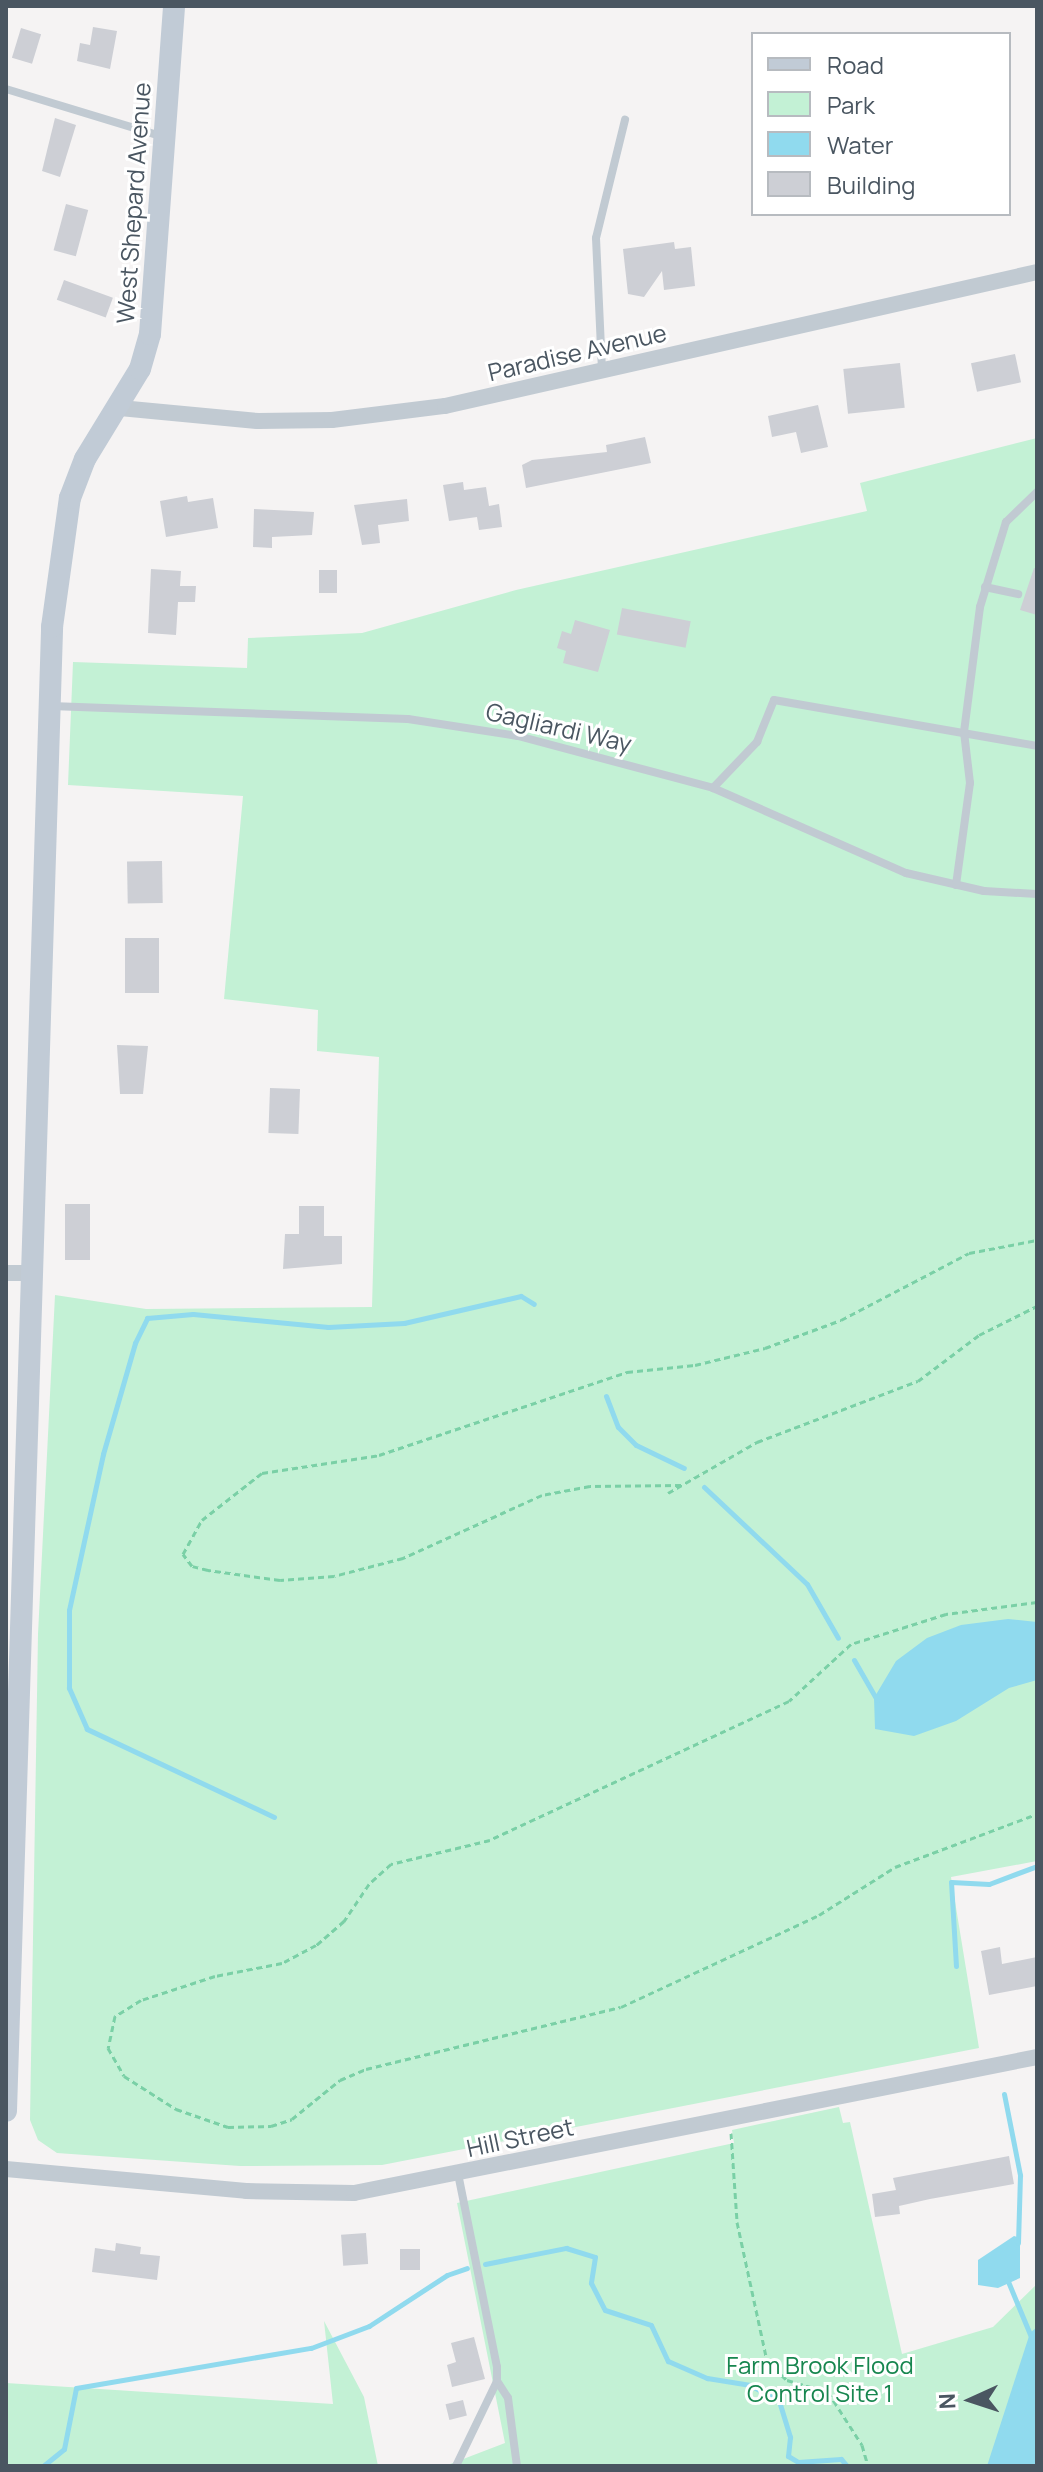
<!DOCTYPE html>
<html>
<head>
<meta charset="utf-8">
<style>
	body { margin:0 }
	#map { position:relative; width:1043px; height:2472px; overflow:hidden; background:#f5f3f3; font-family:Manrope,sans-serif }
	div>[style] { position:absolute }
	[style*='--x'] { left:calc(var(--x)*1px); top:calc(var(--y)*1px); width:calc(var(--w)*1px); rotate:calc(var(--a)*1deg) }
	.green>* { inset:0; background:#c3f1d5 }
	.water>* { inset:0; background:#90daee }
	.stream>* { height:5px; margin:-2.5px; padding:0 2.5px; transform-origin:2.5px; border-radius:2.5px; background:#90daee }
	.building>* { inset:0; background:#cdcfd5; transform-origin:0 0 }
	.path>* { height:3px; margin-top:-1.5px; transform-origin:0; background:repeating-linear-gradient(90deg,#7ad0a6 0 6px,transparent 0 10px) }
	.lane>* { height:8px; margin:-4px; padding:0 4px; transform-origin:4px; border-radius:4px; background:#c1cad2 }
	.street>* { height:16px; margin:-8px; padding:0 8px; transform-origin:8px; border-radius:8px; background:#c1cad2 }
	.secondary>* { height:22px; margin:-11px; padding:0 11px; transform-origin:11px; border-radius:11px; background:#c1cbd6 }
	span { translate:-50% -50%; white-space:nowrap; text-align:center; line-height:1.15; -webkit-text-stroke:6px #fff; paint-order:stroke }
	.street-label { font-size:24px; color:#4a5661 }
	.park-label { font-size:24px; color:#17864f }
	.frame { position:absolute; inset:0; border:8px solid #4a5661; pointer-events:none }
	.legend { position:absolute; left:751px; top:32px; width:260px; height:184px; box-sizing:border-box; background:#fff; border:2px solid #b7bbc0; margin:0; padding:10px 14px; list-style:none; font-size:24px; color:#4a5661 }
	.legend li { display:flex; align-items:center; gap:16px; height:40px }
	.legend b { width:40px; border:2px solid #b7bbc0 }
	.north { position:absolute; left:931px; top:2360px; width:80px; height:80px; -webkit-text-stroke:6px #fff; paint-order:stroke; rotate:267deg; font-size:22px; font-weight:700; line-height:32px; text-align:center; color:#4a5661 }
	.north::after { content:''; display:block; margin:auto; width:28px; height:36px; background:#4a5661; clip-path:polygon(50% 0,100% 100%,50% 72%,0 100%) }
</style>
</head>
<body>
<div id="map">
	<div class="green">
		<i style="clip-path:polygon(1037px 438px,1037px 1861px,951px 1877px,979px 2048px,382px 2165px,240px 2166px,57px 2153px,38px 2140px,30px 2120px,38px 1634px,55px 1295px,146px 1309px,372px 1307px,379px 1057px,317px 1051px,318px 1010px,224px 999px,243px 796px,68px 785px,73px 662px,247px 668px,248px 638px,362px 633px,516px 590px,867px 511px,860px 483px)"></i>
		<i style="clip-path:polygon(839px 2107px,843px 2123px,850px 2122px,902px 2354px,993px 2327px,1037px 2284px,1037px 2466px,445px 2466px,505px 2443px,457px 2203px,734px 2143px,732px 2130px)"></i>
		<i style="clip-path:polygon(324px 2321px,364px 2397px,378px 2466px,8px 2466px,6px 2383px,333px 2404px)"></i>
	</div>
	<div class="water">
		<i style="clip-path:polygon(1008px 1619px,1037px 1622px,1037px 1680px,1009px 1688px,956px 1721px,914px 1736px,875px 1729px,874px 1698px,896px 1661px,927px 1638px,961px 1625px)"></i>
		<i style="clip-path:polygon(1014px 2236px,1020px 2238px,1020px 2278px,998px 2288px,978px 2285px,978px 2260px)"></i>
		<i style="clip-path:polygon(1037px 2327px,1037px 2466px,987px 2466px,1030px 2333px)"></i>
	</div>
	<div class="stream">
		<i style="--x:606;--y:1396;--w:33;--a:69"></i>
		<i style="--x:618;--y:1427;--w:25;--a:45"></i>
		<i style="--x:636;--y:1445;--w:53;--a:25.6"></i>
		<i style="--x:704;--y:1487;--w:141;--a:43.3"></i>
		<i style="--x:807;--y:1584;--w:62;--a:60.1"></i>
		<i style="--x:854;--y:1660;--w:46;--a:60.1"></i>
		<i style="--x:274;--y:1817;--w:207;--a:-154.8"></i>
		<i style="--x:87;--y:1729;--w:45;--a:-113.7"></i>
		<i style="--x:69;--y:1688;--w:78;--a:-90"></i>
		<i style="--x:69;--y:1610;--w:160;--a:-77.7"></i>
		<i style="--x:103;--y:1454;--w:116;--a:-73.9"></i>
		<i style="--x:135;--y:1343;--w:28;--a:-64"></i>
		<i style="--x:147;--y:1318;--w:46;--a:-5"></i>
		<i style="--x:193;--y:1314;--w:136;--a:5.5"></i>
		<i style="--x:328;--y:1327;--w:76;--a:-3"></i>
		<i style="--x:404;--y:1323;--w:120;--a:-13"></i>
		<i style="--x:521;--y:1296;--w:15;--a:32"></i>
		<i style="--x:956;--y:1966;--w:84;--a:-93.4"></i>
		<i style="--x:951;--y:1882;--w:38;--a:3"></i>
		<i style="--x:989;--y:1884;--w:51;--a:-20.6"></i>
		<i style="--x:1004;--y:2094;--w:83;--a:78.8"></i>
		<i style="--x:1020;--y:2175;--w:68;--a:91.7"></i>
		<i style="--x:485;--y:2264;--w:83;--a:-11.2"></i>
		<i style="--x:566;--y:2248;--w:30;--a:17"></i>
		<i style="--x:595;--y:2257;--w:26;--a:99"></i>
		<i style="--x:591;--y:2283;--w:30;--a:63"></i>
		<i style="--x:605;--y:2310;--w:48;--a:18.1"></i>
		<i style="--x:651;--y:2325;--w:40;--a:65"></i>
		<i style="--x:668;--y:2361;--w:43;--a:23.6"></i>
		<i style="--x:707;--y:2378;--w:44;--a:9.2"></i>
		<i style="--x:750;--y:2385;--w:33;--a:29"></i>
		<i style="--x:779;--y:2401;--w:38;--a:73"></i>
		<i style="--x:790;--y:2437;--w:19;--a:96"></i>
		<i style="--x:788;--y:2456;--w:12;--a:31"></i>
		<i style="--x:798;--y:2462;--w:43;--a:-4"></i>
		<i style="--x:841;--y:2459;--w:9;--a:49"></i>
		<i style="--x:1007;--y:2279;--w:65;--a:67.4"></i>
		<i style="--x:43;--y:2466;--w:27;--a:-39"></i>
		<i style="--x:64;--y:2449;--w:62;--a:-78.9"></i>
		<i style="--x:76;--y:2388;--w:238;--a:-9.7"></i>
		<i style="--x:311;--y:2348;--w:62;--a:-20.8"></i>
		<i style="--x:369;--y:2326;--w:93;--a:-33.2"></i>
		<i style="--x:447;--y:2275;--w:21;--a:-19"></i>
	</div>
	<div class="building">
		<i style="clip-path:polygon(93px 27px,117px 31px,110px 69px,77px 61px,80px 43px,90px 45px)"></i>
		<i style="left:21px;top:28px;width:21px;height:31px;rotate:17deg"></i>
		<i style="clip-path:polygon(55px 118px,76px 125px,60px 177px,42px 171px)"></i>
		<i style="left:66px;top:204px;width:23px;height:48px;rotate:15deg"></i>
		<i style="clip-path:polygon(674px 242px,675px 249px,691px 247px,695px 286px,664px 290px,662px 271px,644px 297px,628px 294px,623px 249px)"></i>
		<i style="left:64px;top:280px;width:52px;height:21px;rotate:20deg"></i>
		<i style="left:1015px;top:354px;width:29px;height:45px;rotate:78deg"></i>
		<i style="left:900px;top:363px;width:45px;height:57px;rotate:84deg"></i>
		<i style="clip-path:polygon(818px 405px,828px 447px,801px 453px,796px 432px,772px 437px,768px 416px)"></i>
		<i style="clip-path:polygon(645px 437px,651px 463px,526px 488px,522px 465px,532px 460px,607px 452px,606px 445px)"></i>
		<i style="clip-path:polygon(463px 482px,464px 490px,486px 487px,489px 506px,499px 504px,502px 527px,479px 530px,477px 517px,449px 521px,443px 485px)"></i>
		<i style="clip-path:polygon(187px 496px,188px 502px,213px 498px,218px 528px,166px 537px,160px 501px)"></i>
		<i style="clip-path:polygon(407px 499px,409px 521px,378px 525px,380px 543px,362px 545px,354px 505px)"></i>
		<i style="clip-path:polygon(254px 509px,314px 512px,312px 535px,272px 537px,272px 548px,253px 547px)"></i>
		<i style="clip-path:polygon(1034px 568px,1037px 569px,1037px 615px,1020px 610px)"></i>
		<i style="clip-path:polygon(151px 569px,181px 571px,180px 586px,196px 586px,195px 602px,178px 602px,176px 635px,148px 633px)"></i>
		<i style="left:319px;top:570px;width:18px;height:23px"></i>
		<i style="left:622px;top:608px;width:70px;height:27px;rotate:11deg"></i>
		<i style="clip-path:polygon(575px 620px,610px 630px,598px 672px,563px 663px,566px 651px,557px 648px,562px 631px,571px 634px)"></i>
		<i style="left:162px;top:861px;width:42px;height:35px;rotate:89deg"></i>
		<i style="left:125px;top:938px;width:34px;height:55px"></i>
		<i style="clip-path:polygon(117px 1045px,148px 1046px,143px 1094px,120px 1094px)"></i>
		<i style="left:270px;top:1088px;width:30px;height:45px;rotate:2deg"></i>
		<i style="left:65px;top:1204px;width:25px;height:56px"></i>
		<i style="clip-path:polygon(299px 1206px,324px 1206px,324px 1236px,342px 1236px,342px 1264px,283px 1269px,285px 1234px,299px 1234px)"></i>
		<i style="clip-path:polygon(1000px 1947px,1002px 1964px,1037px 1957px,1037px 1986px,989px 1995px,981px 1951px)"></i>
		<i style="clip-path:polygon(1009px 2156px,1014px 2184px,930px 2199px,899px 2206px,900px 2214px,875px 2217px,872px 2194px,896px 2190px,893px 2178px)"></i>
		<i style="left:366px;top:2233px;width:31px;height:25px;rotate:86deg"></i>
		<i style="clip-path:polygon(116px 2243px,141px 2247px,140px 2254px,160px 2256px,157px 2280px,92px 2272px,95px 2248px,115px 2251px)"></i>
		<i style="left:400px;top:2249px;width:20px;height:21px"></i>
		<i style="clip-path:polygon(474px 2337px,485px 2379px,452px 2387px,447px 2365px,456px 2362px,451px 2343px)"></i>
		<i style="left:463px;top:2400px;width:16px;height:18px;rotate:76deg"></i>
	</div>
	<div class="path">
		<i style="--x:681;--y:1485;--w:91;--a:179.4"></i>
		<i style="--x:590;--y:1486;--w:49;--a:169.4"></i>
		<i style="--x:542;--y:1495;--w:153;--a:155.6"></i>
		<i style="--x:403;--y:1558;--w:71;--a:165.4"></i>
		<i style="--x:334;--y:1576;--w:54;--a:175.8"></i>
		<i style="--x:280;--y:1580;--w:73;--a:-172.1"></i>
		<i style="--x:208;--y:1570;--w:16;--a:-166"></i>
		<i style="--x:192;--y:1566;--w:15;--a:-127"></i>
		<i style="--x:183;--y:1554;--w:39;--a:-61"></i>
		<i style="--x:202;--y:1520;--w:76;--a:-38.1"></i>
		<i style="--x:262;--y:1473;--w:118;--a:-8.7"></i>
		<i style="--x:379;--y:1455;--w:262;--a:-18.5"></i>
		<i style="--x:627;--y:1372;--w:68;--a:-5.9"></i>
		<i style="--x:695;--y:1365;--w:72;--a:-13.7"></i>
		<i style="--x:765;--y:1348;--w:81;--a:-20.2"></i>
		<i style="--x:841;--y:1320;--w:144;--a:-27.6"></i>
		<i style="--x:969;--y:1253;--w:69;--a:-10.8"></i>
		<i style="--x:668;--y:1493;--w:103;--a:-29.8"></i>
		<i style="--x:757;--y:1442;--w:172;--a:-20.8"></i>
		<i style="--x:918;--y:1381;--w:76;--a:-37"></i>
		<i style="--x:979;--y:1335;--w:65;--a:-26.6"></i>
		<i style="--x:1037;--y:1602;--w:92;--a:172.5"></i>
		<i style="--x:946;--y:1614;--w:100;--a:162.5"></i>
		<i style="--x:851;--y:1644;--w:84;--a:137.4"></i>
		<i style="--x:789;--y:1701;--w:330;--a:155.1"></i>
		<i style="--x:490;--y:1840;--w:102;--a:166.4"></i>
		<i style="--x:391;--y:1864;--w:30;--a:138"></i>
		<i style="--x:369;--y:1884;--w:45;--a:124"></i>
		<i style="--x:344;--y:1921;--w:37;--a:139"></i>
		<i style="--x:316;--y:1945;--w:38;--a:152"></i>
		<i style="--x:282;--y:1963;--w:68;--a:169"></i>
		<i style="--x:215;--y:1976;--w:78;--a:162"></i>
		<i style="--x:141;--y:2000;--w:31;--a:148"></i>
		<i style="--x:115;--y:2016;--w:33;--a:102"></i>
		<i style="--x:108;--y:2048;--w:32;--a:60"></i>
		<i style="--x:124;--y:2076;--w:62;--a:32.4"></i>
		<i style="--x:176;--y:2109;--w:55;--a:19.1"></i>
		<i style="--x:228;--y:2127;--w:43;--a:-1.3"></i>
		<i style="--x:271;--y:2126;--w:22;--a:-18"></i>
		<i style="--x:292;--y:2119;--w:62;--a:-39.1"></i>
		<i style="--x:340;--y:2080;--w:28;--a:-23"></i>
		<i style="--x:366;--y:2069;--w:262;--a:-13.7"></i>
		<i style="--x:621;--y:2007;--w:218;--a:-24.9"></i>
		<i style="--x:819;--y:1915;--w:90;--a:-32.3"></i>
		<i style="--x:895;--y:1867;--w:152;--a:-20.5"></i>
		<i style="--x:731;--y:2133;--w:89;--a:86.1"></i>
		<i style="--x:737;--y:2222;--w:142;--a:77.8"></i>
		<i style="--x:767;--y:2361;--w:28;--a:44"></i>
		<i style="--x:787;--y:2380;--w:43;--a:16.3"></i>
		<i style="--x:828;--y:2392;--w:63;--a:57.3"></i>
		<i style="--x:862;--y:2445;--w:22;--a:74"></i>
	</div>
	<div class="lane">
		<i style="--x:6;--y:89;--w:162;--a:16.9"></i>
		<i style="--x:602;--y:370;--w:132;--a:-92.6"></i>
		<i style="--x:596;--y:238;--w:122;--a:-76.2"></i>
		<i style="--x:985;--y:587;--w:34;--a:12"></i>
		<i style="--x:51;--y:706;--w:357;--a:2.1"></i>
		<i style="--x:408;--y:719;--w:111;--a:8.8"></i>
		<i style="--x:518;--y:736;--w:202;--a:14.9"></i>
		<i style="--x:713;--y:788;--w:211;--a:23.8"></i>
		<i style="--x:906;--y:873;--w:80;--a:13"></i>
		<i style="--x:984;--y:891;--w:53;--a:3.2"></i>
		<i style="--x:713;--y:788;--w:64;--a:-46.3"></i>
		<i style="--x:757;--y:742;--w:45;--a:-68"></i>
		<i style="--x:774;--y:700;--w:267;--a:9.9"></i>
		<i style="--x:956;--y:885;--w:103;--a:-82.2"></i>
		<i style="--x:970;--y:783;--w:51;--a:-96.7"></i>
		<i style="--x:964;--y:732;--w:126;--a:-82.7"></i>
		<i style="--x:980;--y:607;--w:89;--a:-73"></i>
		<i style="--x:1006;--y:522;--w:43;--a:-44.1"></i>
		<i style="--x:497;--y:2381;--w:20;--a:57"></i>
		<i style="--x:508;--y:2398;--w:69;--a:82.5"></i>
		<i style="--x:456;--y:2466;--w:94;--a:-64.2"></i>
		<i style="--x:497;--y:2381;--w:14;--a:-90"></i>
		<i style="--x:497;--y:2367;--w:197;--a:-101.4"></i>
	</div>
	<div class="street">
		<i style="--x:120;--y:408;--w:139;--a:5.4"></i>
		<i style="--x:258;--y:421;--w:74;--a:-0.8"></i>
		<i style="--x:332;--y:420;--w:114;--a:-7.1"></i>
		<i style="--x:445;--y:406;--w:607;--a:-12.75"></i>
		<i style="--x:6;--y:1273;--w:26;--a:0"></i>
		<i style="--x:6;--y:2169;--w:241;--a:5.2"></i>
		<i style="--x:246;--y:2191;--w:108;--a:1.1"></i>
		<i style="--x:354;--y:2193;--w:696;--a:-11.26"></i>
	</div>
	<div class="secondary">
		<i style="--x:6;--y:2111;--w:1485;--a:-88.22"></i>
		<i style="--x:52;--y:627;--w:130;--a:-82.1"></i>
		<i style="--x:70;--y:498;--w:42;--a:-69"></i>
		<i style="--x:85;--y:459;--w:105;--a:-58.6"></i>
		<i style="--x:140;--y:369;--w:36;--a:-74"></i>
		<i style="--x:150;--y:334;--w:329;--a:-85.8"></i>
	</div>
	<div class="street-label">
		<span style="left:133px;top:203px;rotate:-86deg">West Shepard Avenue</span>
		<span style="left:577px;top:352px;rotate:-13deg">Paradise Avenue</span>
		<span style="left:559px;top:727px;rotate:13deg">Gagliardi Way</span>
		<span style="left:520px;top:2137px;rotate:-12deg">Hill Street</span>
	</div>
	<div class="park-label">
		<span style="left:820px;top:2379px">Farm Brook Flood<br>Control Site 1</span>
	</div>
	<div class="frame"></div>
	<ul class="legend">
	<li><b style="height:10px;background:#c1cbd6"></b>Road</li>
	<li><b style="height:22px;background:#c3f1d5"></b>Park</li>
	<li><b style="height:22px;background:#90daee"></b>Water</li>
	<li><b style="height:22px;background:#cdcfd5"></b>Building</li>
	</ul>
	<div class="north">N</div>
</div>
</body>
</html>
